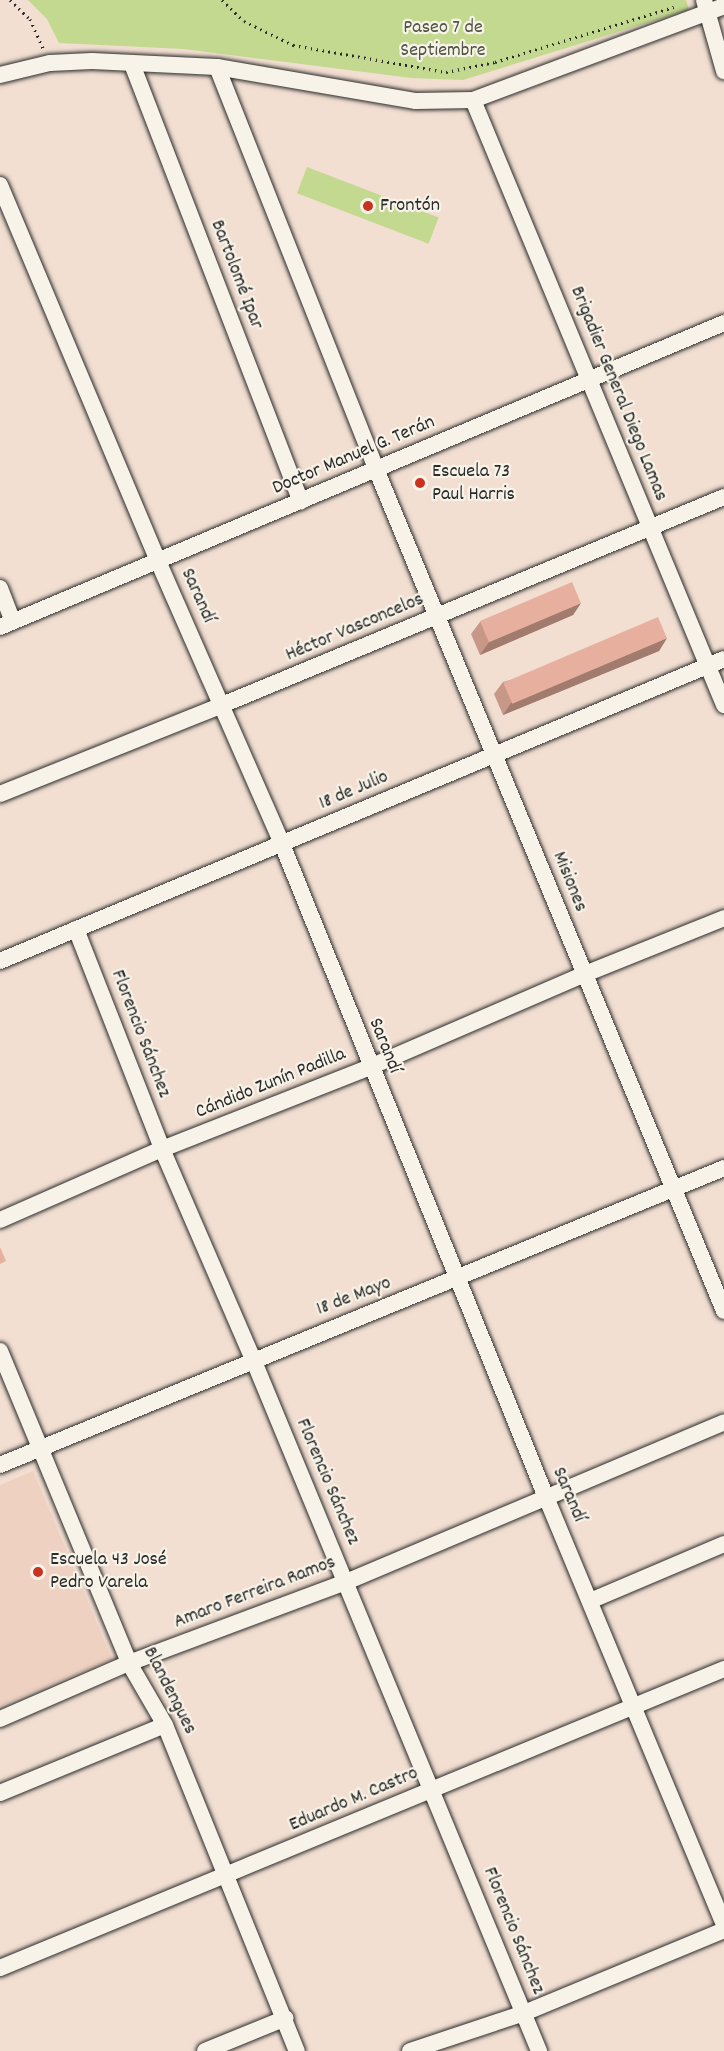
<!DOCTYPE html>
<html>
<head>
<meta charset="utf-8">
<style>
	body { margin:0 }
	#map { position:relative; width:724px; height:2051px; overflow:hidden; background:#f2dfd2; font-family:Dekko,sans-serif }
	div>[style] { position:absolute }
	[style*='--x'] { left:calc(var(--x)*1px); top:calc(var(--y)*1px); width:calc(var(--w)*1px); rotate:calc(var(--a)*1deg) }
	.built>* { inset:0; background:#efd1c2 }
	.green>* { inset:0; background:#c3d98f; transform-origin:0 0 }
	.path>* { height:3px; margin-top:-1.5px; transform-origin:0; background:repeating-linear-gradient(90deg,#2b2b2b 0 1.5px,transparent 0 6px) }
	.roads { filter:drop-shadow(0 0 2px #2b2b2b) drop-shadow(0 0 2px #2b2b2b) }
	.minor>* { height:16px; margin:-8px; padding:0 8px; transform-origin:8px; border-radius:8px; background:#f7f3e8 }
	.wall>* { inset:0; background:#c79788 }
	.shaded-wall>* { inset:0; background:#a27b6f }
	.building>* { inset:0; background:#e7b09e; transform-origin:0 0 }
	.dots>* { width:16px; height:16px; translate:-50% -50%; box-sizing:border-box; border:3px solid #f7f3e8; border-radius:50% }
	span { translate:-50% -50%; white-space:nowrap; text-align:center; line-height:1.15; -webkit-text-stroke:4.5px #f7f3e8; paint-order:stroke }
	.park-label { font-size:20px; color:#515644 }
	.poi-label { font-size:20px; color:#2b2b2b }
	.left { translate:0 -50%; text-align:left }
	.street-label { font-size:20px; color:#2b2b2b }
</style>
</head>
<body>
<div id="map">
	<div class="built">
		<i style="clip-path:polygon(33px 1471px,112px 1659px,0 1706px,0 1485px)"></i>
	</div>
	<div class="green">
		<i style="clip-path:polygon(28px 0,686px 0,689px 10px,463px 80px,411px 78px,184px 49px,59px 43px,47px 19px)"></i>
		<i style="left:307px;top:167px;width:141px;height:28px;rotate:21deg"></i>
	</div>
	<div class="path">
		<i style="--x:10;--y:0;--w:28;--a:44"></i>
		<i style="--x:30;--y:19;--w:34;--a:66"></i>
		<i style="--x:222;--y:0;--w:30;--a:44"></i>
		<i style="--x:244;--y:21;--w:55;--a:26.1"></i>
		<i style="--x:293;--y:45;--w:155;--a:10"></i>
		<i style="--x:446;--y:72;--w:50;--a:-11.5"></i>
		<i style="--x:495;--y:62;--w:187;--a:-17.1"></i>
	</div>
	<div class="roads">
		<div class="minor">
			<i style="--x:704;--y:0;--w:74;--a:74.3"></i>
			<i style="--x:132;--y:64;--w:469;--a:68.9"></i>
			<i style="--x:217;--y:67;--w:432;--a:68.4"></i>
			<i style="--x:376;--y:469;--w:911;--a:67.54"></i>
			<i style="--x:0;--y:75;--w:51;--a:-13.5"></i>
			<i style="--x:50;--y:63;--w:42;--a:-2.7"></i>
			<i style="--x:92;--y:61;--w:125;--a:2.7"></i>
			<i style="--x:217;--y:67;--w:202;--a:9.7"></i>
			<i style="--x:416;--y:101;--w:57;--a:-1"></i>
			<i style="--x:473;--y:100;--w:268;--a:-20.5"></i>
			<i style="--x:473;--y:100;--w:655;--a:67.47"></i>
			<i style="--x:0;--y:185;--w:408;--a:67.2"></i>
			<i style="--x:158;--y:561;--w:309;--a:66.3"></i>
			<i style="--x:282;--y:844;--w:704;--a:67.99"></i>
			<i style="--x:546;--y:1497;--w:463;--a:67.4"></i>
			<i style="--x:0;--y:588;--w:36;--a:69"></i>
			<i style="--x:0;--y:627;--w:785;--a:-22.78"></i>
			<i style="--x:0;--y:794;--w:239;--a:-21.8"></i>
			<i style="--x:222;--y:705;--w:543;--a:-22.51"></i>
			<i style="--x:76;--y:929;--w:236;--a:68.6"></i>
			<i style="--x:162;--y:1149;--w:229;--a:66.6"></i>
			<i style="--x:253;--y:1359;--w:749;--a:67.54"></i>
			<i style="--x:0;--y:961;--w:784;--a:-22.64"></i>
			<i style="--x:0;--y:1220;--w:177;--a:-23.7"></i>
			<i style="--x:162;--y:1149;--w:224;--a:-21.5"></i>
			<i style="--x:370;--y:1067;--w:234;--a:-23.4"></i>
			<i style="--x:585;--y:974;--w:150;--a:-21.9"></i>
			<i style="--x:0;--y:1351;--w:338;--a:67.5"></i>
			<i style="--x:129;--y:1663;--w:72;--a:59.9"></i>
			<i style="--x:165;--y:1725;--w:352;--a:68"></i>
			<i style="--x:0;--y:1465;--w:783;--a:-22.3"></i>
			<i style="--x:590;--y:1601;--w:146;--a:-23"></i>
			<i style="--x:0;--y:1719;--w:141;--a:-23.5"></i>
			<i style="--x:129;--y:1663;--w:232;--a:-20.5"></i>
			<i style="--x:346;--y:1582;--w:410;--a:-22.9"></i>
			<i style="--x:0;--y:1793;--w:178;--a:-22.4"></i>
			<i style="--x:0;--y:1968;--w:783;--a:-22.44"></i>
			<i style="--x:205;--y:2051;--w:87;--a:-22.2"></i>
			<i style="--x:410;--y:2051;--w:120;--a:-18.4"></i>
			<i style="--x:524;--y:2013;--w:217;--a:-22.5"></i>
		</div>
	</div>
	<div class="wall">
		<i style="clip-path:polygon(581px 603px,573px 615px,480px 655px,471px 634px,480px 622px)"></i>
		<i style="clip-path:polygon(667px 638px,659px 651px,503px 715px,494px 694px,503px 682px)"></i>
	</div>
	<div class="shaded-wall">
		<i style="clip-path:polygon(581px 603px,573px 615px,480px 655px,489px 642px)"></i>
		<i style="clip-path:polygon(667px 638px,659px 651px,503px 715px,511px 703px)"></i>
	</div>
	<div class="building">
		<i style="left:572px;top:582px;width:23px;height:100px;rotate:67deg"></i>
		<i style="left:658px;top:617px;width:23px;height:168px;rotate:67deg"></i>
		<i style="clip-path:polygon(0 1247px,6px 1261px,0 1264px)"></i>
	</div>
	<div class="dots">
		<i style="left:368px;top:206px;background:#c8321e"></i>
		<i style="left:420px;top:483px;background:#c8321e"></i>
		<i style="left:38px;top:1572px;background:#c8321e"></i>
	</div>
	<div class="park-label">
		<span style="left:443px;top:40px">Paseo 7 de<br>Septiembre</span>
	</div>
	<div class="poi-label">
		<span class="left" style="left:380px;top:206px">Frontón</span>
		<span class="left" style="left:432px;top:484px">Escuela 73<br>Paul Harris</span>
		<span class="left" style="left:50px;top:1572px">Escuela 43 José<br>Pedro Varela</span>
	</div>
	<div class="street-label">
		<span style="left:236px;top:275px;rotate:69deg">Bartolomé Ipar</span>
		<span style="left:618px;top:394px;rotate:68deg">Brigadier General Diego Lamas</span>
		<span style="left:354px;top:456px;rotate:-23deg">Doctor Manuel G. Terán</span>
		<span style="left:197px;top:596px;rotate:66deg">Sarandí</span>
		<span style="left:355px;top:628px;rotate:-23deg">Héctor Vasconcelos</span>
		<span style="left:354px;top:791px;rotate:-23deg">18 de Julio</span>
		<span style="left:569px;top:882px;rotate:68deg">Misiones</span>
		<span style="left:140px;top:1034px;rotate:69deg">Florencio Sánchez</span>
		<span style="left:384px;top:1046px;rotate:68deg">Sarandí</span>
		<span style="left:271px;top:1084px;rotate:-22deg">Cándido Zunín Padilla</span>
		<span style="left:354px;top:1297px;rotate:-21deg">18 de Mayo</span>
		<span style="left:327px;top:1482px;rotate:67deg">Florencio Sánchez</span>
		<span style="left:568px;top:1495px;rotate:67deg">Sarandí</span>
		<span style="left:255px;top:1593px;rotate:-21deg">Amaro Ferreira Ramos</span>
		<span style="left:169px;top:1691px;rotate:63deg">Blandengues</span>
		<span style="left:354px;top:1800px;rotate:-23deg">Eduardo M. Castro</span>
		<span style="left:513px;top:1931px;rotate:68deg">Florencio Sánchez</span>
	</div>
</div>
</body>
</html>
